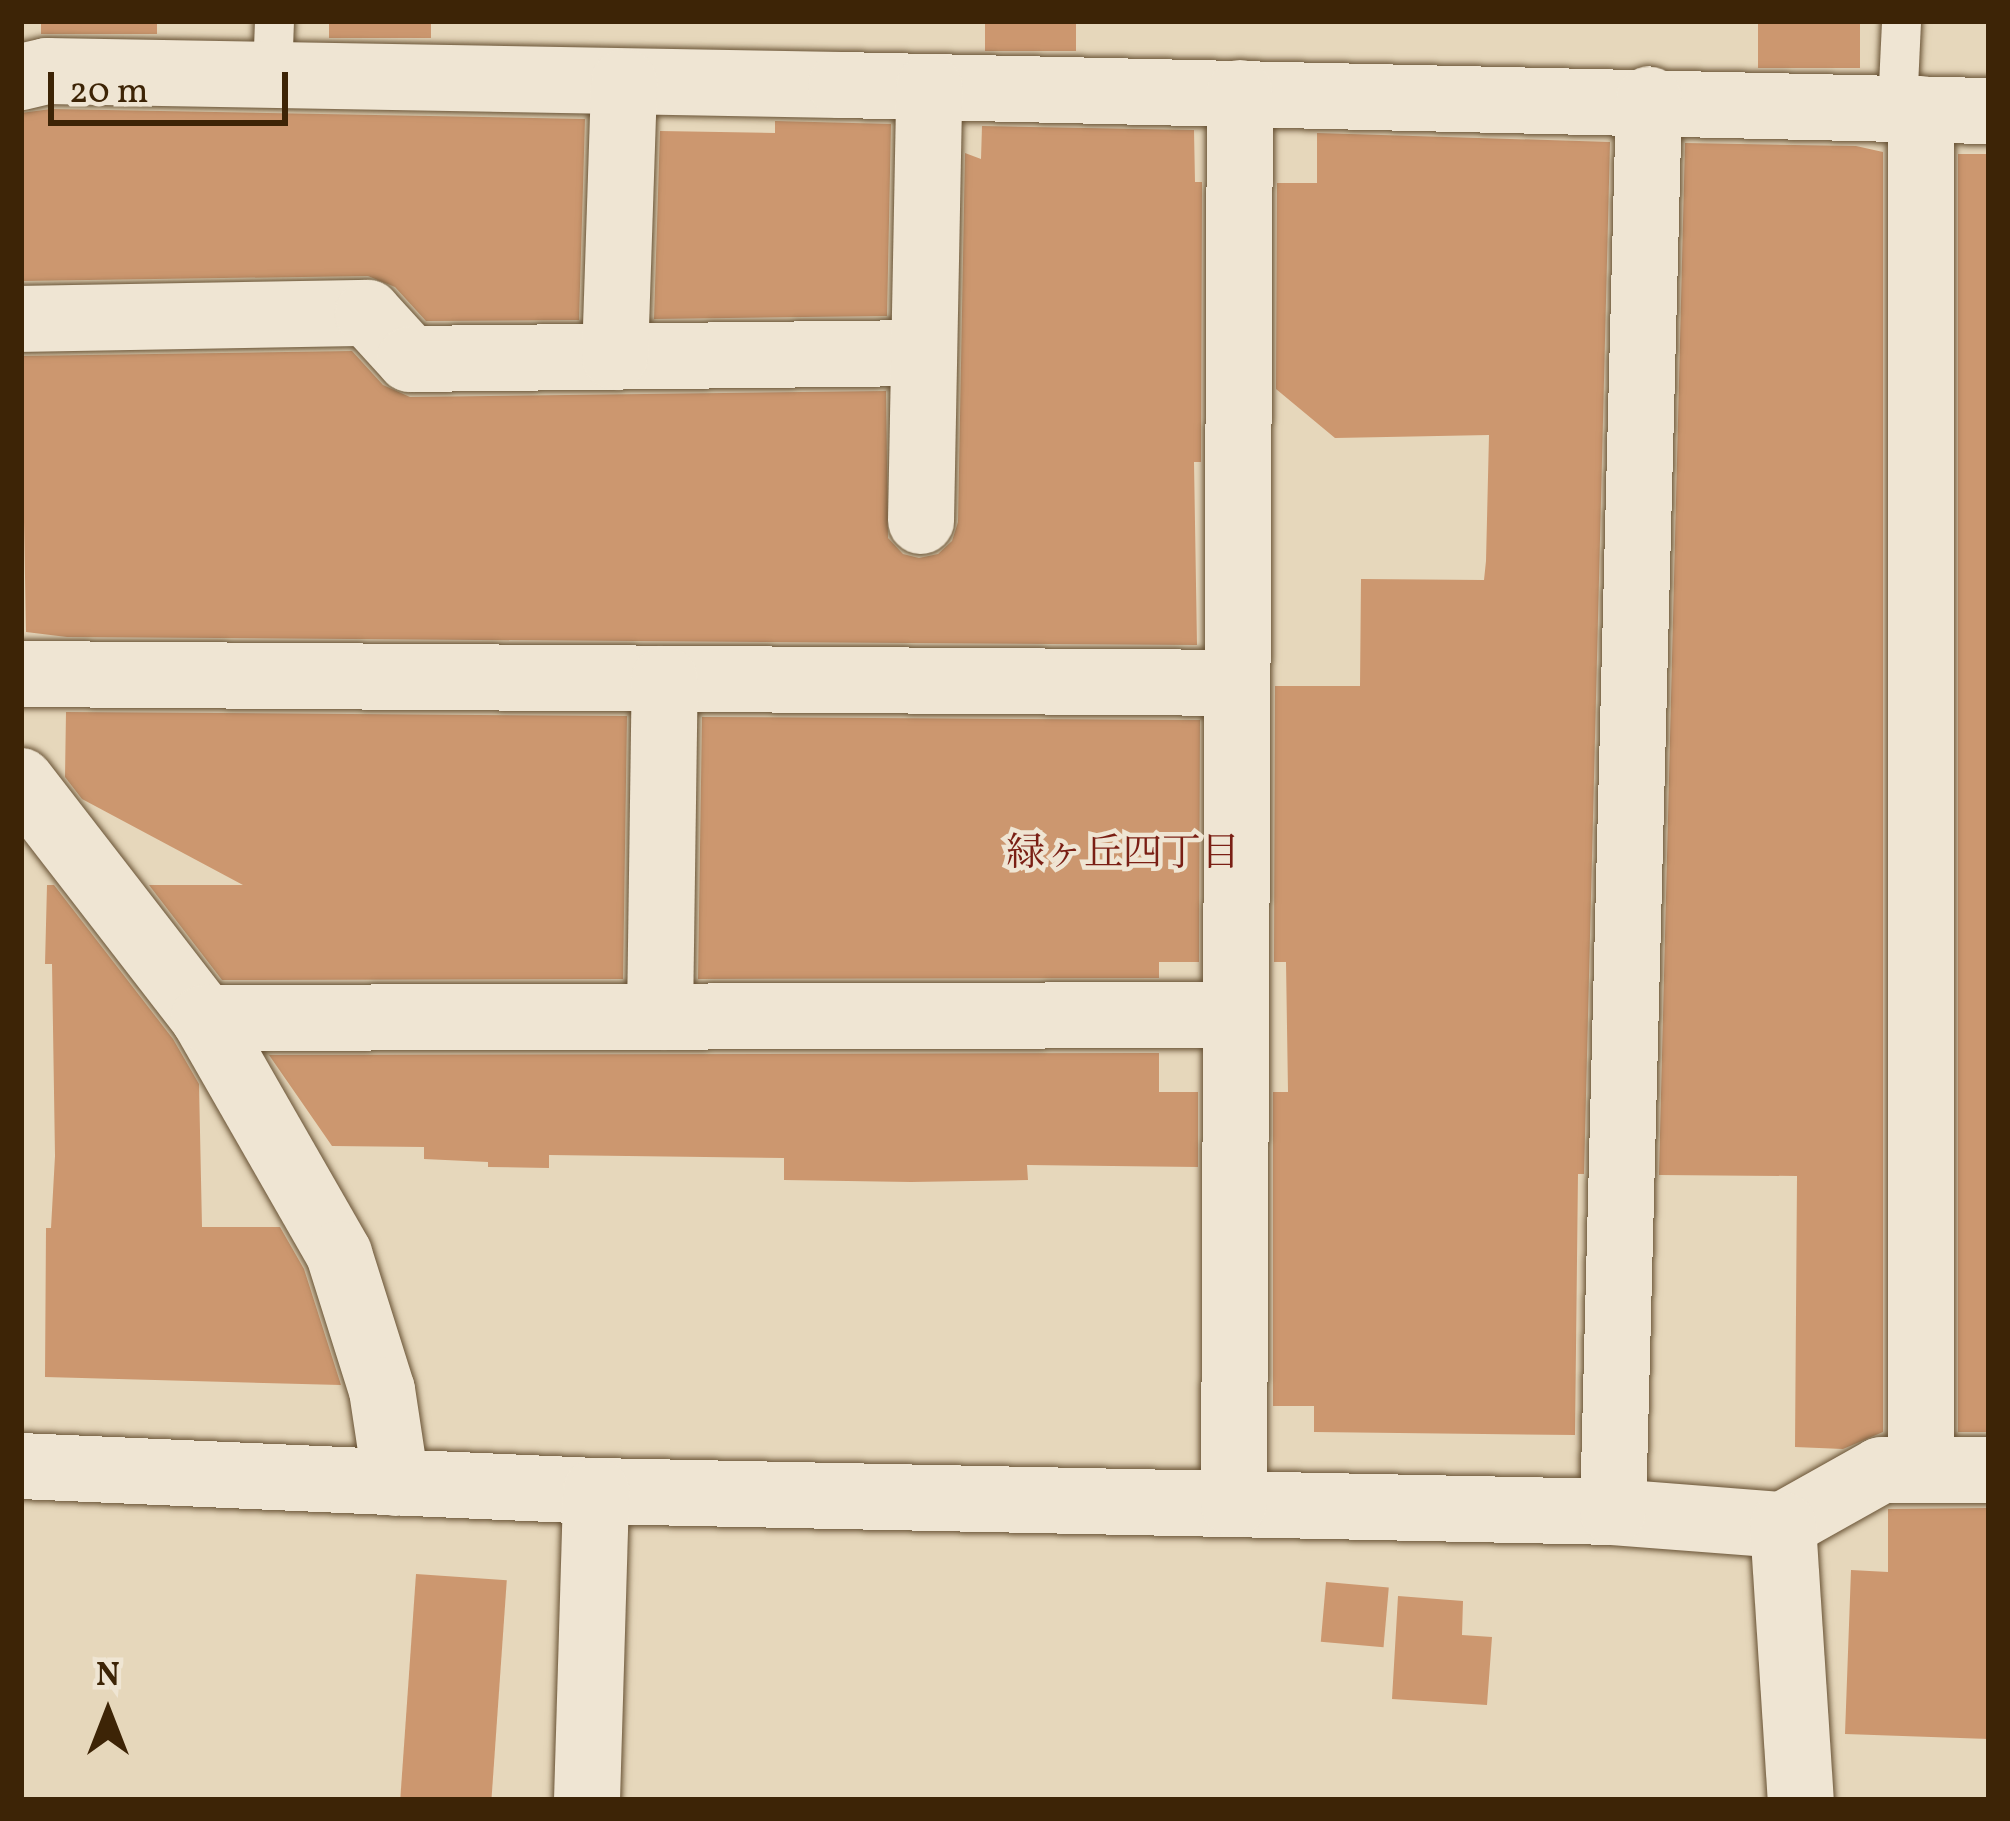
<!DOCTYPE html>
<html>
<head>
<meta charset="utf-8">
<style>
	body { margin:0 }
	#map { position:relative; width:2010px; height:1821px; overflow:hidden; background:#e6d7bb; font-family:Vollkorn,"Noto Serif JP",serif }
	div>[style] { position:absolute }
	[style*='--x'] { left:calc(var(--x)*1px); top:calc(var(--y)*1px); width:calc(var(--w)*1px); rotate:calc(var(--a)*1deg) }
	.building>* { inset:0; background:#cc976f; transform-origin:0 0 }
	.roads { filter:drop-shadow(0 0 3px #675133) drop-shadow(0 0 3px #675133) }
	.service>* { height:39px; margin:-19.5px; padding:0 19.5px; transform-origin:19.5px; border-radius:19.5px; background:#efe5d3 }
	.minor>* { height:66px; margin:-33px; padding:0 33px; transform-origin:33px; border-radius:33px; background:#efe5d3 }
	span { translate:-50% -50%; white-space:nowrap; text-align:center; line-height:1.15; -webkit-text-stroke:9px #efe5d3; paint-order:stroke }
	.neighbourhood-label { font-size:39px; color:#7a1f14 }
	.frame { position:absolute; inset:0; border:24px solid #3d2406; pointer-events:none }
	.north { position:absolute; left:48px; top:1653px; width:120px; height:120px; -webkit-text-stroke:9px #efe5d3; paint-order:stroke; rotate:0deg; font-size:33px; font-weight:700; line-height:48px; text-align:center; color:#3d2406 }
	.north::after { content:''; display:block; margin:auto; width:42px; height:54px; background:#3d2406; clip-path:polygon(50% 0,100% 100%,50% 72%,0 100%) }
	.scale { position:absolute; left:48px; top:72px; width:240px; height:54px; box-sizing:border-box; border:6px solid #3d2406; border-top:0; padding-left:15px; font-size:36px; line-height:42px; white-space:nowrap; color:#3d2406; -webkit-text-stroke:9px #efe5d3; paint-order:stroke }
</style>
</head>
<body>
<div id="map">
	<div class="building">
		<i style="left:41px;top:21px;width:116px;height:13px"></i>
		<i style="left:329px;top:21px;width:102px;height:17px"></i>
		<i style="left:985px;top:21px;width:91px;height:30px"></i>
		<i style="left:1758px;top:21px;width:102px;height:47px"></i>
		<i style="clip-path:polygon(51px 109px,585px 119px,579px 320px,426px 321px,395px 287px,368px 276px,21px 281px,21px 113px)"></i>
		<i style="clip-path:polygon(775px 121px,891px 124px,887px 316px,654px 319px,660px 131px,775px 133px)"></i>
		<i style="clip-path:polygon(982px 126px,1194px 130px,1195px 182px,1202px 182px,1201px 462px,1194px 462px,1197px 645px,67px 637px,26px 632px,21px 356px,352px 351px,383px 385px,410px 397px,886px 391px,888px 538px,903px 554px,919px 558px,938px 554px,952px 541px,958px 522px,965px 153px,981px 159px)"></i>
		<i style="clip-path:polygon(1317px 133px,1610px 142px,1584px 1174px,1578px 1174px,1575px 1435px,1314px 1432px,1314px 1406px,1273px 1406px,1273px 1092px,1288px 1092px,1286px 962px,1274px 962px,1275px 686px,1360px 686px,1361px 579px,1484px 580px,1486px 561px,1489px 435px,1335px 438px,1276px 389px,1277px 183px,1317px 183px)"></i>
		<i style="clip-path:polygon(1685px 143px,1856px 146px,1883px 152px,1883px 1432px,1843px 1449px,1795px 1447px,1797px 1176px,1659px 1175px)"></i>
		<i style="left:1958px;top:154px;width:31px;height:1278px"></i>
		<i style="clip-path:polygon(66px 712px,627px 716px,623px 979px,222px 980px,149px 885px,243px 885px,82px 799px,65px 777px)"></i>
		<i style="clip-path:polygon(702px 717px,1200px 720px,1199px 962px,1159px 962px,1159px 978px,698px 979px)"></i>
		<i style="clip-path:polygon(47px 885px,54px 885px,173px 1039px,199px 1084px,202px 1227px,280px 1227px,304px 1269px,341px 1385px,45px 1377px,46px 1228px,51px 1228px,55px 1156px,52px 964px,45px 964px)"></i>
		<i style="clip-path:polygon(1159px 1053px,1159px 1092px,1198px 1092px,1198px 1167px,1027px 1165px,1028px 1180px,911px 1182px,784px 1180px,784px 1158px,549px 1155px,549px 1168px,488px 1167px,488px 1162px,424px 1159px,424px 1147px,332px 1146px,269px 1055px)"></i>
		<i style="clip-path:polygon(1989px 1508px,1989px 1739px,1845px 1734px,1851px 1570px,1888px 1572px,1888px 1509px)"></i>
		<i style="left:416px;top:1574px;width:91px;height:226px;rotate:4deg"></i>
		<i style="left:1326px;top:1582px;width:63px;height:60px;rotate:5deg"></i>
		<i style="clip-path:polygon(1398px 1596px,1463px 1601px,1462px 1635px,1492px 1637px,1487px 1705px,1392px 1699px)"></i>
	</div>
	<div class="roads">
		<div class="service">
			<i style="--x:272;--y:75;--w:54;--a:-87.9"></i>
			<i style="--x:1897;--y:107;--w:86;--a:-87.3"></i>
		</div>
		<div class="minor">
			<i style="--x:21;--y:77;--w:27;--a:-13"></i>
			<i style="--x:47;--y:71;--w:794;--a:1.01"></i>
			<i style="--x:841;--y:85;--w:1148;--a:1.3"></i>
			<i style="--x:1921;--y:109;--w:1361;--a:90"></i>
			<i style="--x:21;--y:319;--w:347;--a:-1"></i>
			<i style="--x:368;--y:313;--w:62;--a:47.6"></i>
			<i style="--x:410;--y:359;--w:511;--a:-0.67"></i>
			<i style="--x:615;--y:357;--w:275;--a:-88.1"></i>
			<i style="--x:921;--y:521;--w:434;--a:-88.9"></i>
			<i style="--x:21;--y:674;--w:1216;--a:0.42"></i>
			<i style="--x:21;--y:781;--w:299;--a:52.3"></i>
			<i style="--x:204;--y:1018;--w:272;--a:60.2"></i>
			<i style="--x:339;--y:1254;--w:143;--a:72.5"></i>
			<i style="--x:382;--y:1390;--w:94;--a:81.4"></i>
			<i style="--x:660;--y:1017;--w:338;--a:-89.2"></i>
			<i style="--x:204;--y:1018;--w:1032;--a:-0.17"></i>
			<i style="--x:21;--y:1466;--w:576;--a:2.49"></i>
			<i style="--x:596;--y:1491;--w:1017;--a:1.18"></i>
			<i style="--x:1613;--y:1512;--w:170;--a:4.4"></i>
			<i style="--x:1783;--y:1525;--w:112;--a:-29.3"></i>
			<i style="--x:1881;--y:1470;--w:108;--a:0"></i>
			<i style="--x:1234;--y:1504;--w:1411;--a:-89.76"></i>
			<i style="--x:1613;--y:1512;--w:1413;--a:-88.54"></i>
			<i style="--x:1783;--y:1525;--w:276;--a:86.3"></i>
			<i style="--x:587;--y:1800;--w:309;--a:-88.3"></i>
		</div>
	</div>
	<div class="neighbourhood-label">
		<span style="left:1123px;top:855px">緑ヶ丘四丁目</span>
	</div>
	<div class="frame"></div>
	<div class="north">N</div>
	<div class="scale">20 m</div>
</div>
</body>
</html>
